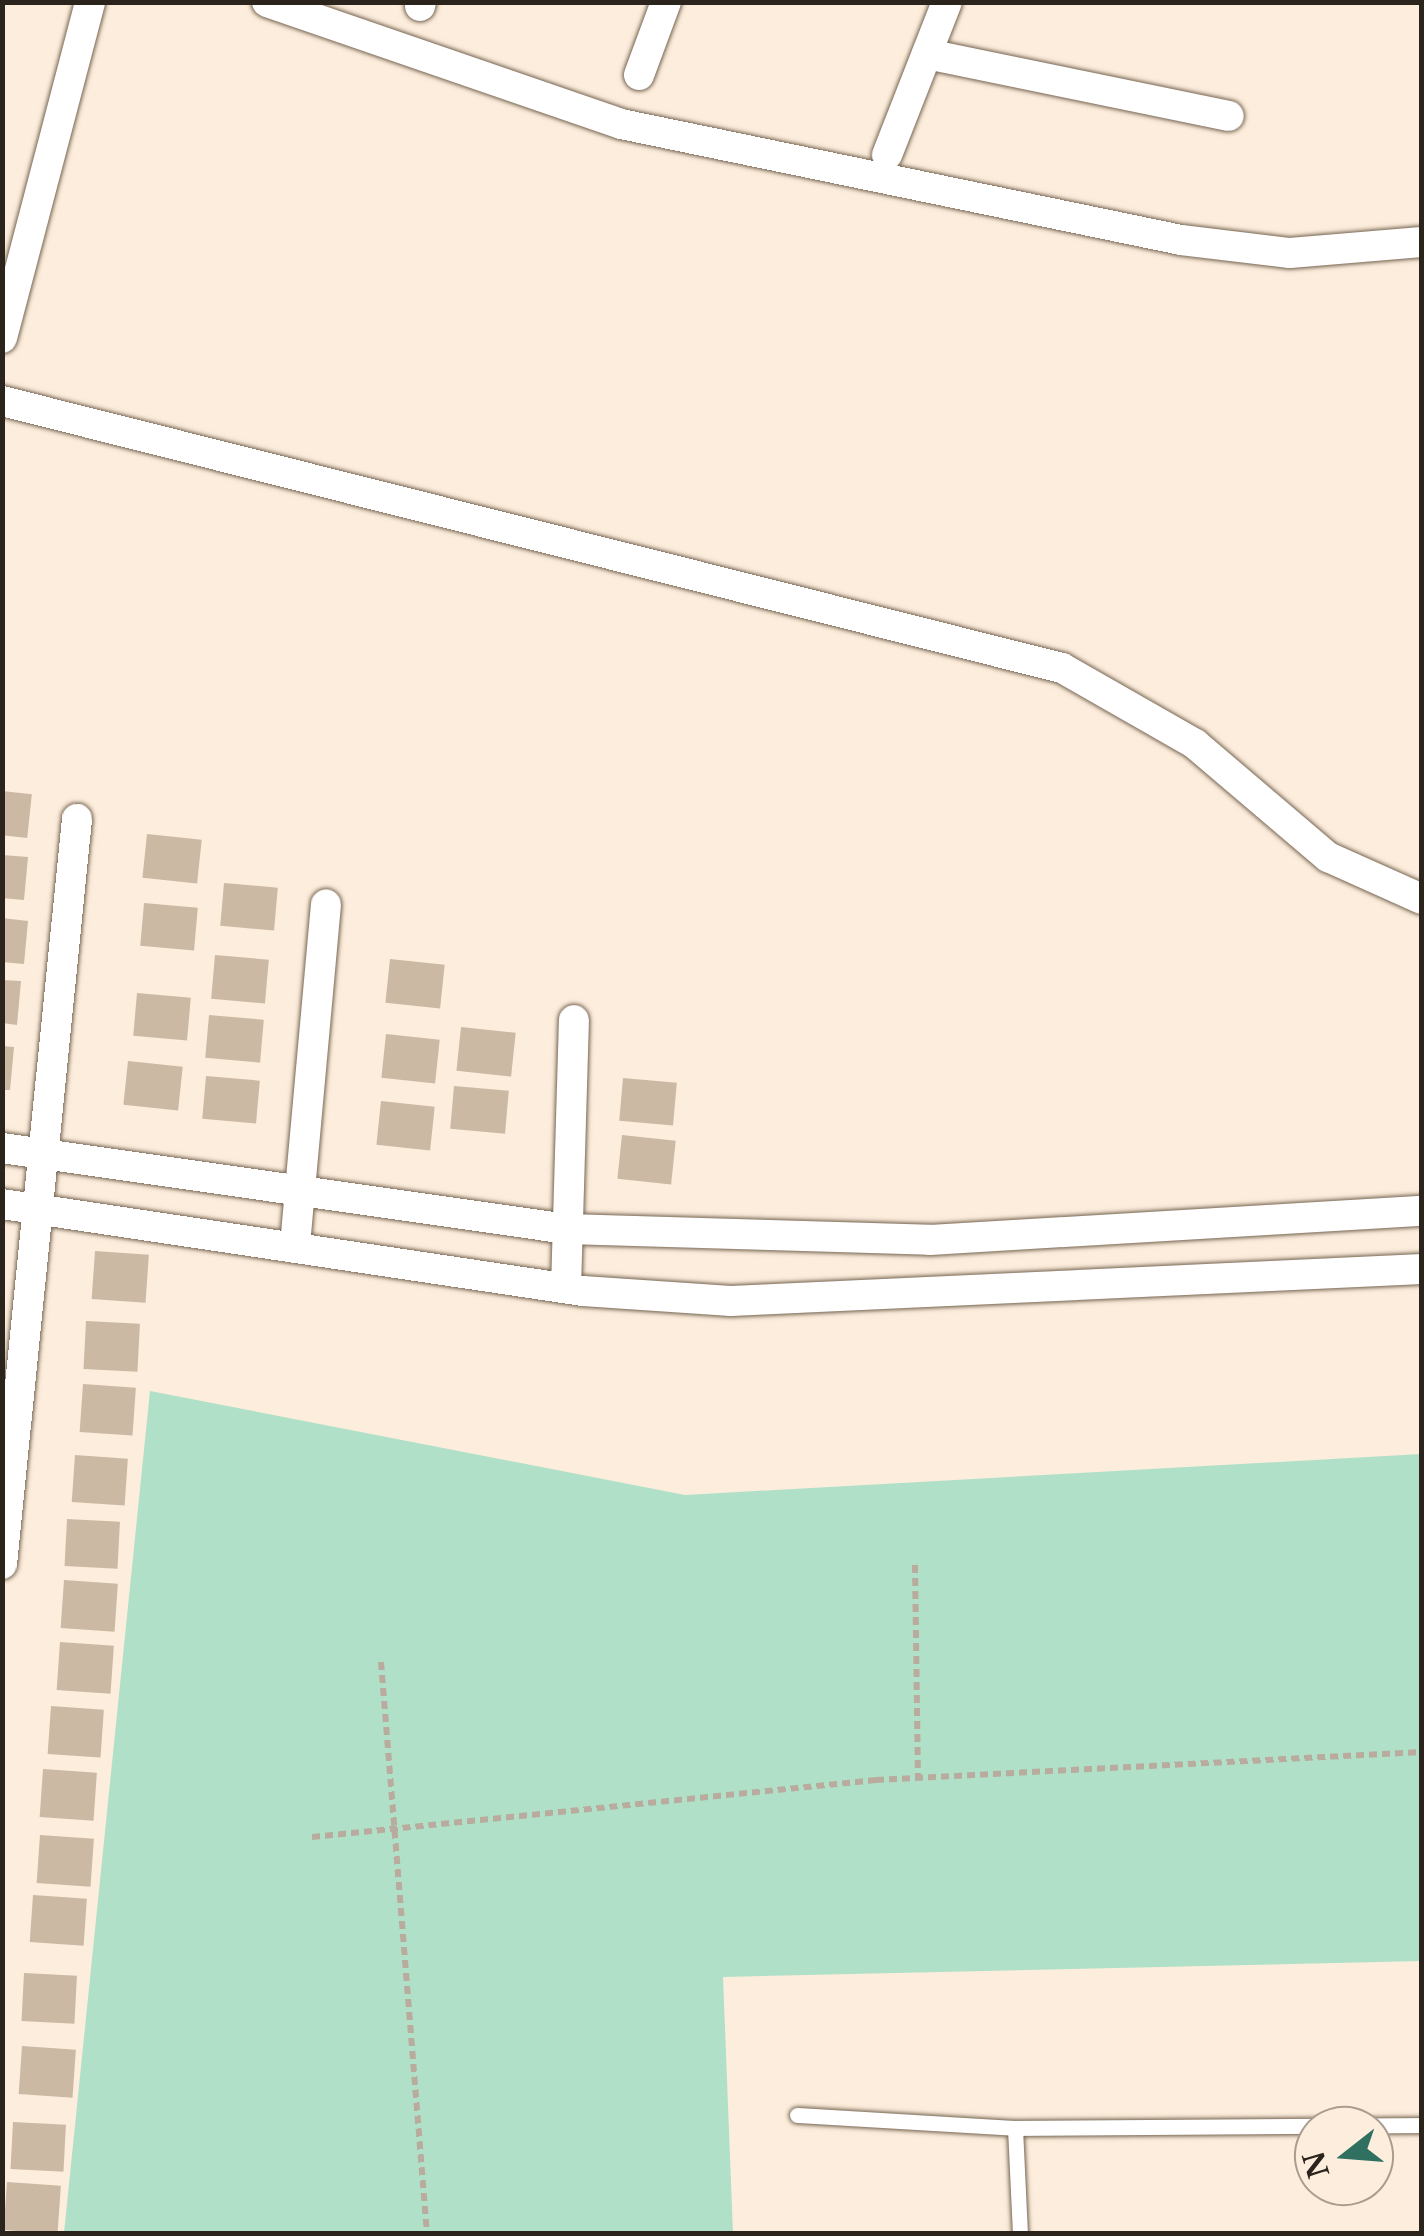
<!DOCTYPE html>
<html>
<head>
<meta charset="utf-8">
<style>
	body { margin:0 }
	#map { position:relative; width:1424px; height:2236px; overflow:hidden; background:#fdeddc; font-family:"Libre Baskerville",serif }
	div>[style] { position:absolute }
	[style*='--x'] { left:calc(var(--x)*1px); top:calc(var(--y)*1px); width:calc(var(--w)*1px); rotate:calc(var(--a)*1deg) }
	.green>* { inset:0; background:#b0e0c8 }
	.building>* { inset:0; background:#ccb9a4; transform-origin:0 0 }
	.path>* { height:6px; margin-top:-3px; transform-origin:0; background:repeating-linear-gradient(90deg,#b9ab9d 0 8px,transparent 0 13px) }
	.roads { filter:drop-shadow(0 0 2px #766552) drop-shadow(0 0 2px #766552) }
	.lane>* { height:15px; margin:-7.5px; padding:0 7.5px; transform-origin:7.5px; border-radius:7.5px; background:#fff }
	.street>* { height:30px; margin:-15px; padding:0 15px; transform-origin:15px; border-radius:15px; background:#fff }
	span { translate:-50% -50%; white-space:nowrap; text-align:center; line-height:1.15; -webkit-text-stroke:8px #fdeddc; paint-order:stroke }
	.frame { position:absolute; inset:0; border:5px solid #2b241c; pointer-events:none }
	.north { position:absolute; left:1294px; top:2106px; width:100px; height:100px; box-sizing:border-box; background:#fdeddc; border:2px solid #a99d8f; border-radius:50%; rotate:253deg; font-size:28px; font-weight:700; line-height:40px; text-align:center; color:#2b241c }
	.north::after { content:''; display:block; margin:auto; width:35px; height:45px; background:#2f7060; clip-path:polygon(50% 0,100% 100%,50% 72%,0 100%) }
</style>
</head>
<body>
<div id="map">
	<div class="green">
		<i style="clip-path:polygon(150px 1391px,685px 1495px,1421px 1454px,1421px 1961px,723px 1977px,733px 2233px,64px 2233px)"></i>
	</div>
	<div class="building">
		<i style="left:2px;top:791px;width:30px;height:44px;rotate:6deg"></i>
		<i style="left:147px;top:834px;width:55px;height:44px;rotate:6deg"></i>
		<i style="clip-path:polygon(2px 855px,28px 857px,24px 900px,2px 898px)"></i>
		<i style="left:224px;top:883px;width:54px;height:43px;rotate:5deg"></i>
		<i style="left:144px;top:903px;width:54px;height:43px;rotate:5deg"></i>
		<i style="clip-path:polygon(2px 918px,28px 921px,24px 964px,2px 962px)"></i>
		<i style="left:215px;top:955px;width:54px;height:44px;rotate:5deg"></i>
		<i style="left:390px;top:959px;width:55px;height:44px;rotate:6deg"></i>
		<i style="clip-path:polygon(2px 980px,21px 981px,17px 1025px,2px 1023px)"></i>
		<i style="left:137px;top:993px;width:54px;height:43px;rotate:5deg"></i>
		<i style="left:209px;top:1015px;width:55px;height:43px;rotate:5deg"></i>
		<i style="left:461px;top:1027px;width:55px;height:44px;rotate:6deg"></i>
		<i style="left:386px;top:1034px;width:54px;height:44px;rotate:6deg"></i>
		<i style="clip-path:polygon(2px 1046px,14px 1047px,10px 1090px,2px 1090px)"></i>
		<i style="left:128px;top:1061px;width:55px;height:44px;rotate:6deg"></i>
		<i style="left:206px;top:1076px;width:54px;height:43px;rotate:5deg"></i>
		<i style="left:623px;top:1078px;width:54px;height:43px;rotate:5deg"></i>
		<i style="left:454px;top:1086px;width:55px;height:43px;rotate:5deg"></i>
		<i style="left:381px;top:1101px;width:54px;height:44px;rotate:6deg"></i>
		<i style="left:622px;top:1135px;width:54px;height:44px;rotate:6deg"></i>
		<i style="left:95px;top:1251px;width:54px;height:48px;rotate:4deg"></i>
		<i style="left:86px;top:1321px;width:54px;height:48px;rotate:3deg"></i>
		<i style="left:83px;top:1384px;width:53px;height:48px;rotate:4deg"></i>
		<i style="left:75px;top:1455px;width:53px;height:47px;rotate:4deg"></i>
		<i style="left:67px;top:1519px;width:53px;height:47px;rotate:3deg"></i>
		<i style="left:64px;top:1580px;width:54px;height:48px;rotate:4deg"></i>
		<i style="left:60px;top:1642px;width:54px;height:48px;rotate:4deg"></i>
		<i style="left:51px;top:1706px;width:53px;height:48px;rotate:4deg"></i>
		<i style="left:43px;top:1769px;width:54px;height:48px;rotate:4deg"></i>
		<i style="left:40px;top:1835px;width:54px;height:48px;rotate:4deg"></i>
		<i style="left:33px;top:1895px;width:54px;height:47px;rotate:4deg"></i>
		<i style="left:24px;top:1973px;width:53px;height:48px;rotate:3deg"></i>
		<i style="left:22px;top:2046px;width:54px;height:48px;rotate:4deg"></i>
		<i style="left:13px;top:2122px;width:53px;height:47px;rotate:3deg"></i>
		<i style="left:7px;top:2182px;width:54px;height:48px;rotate:4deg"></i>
	</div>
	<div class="path">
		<i style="--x:915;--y:1565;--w:213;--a:89.2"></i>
		<i style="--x:381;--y:1662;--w:574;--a:85.4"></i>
		<i style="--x:312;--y:1837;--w:567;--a:-5.77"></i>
		<i style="--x:876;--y:1780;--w:547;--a:-2.94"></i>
	</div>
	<div class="roads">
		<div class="lane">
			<i style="--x:797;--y:2115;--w:218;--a:3.4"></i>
			<i style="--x:1020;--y:2234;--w:106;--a:-92.7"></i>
			<i style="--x:1015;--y:2128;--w:407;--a:-0.4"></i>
		</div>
		<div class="street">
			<i style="--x:267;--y:2;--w:374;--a:19"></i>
			<i style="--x:621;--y:124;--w:572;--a:11.7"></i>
			<i style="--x:1181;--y:240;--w:110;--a:6.8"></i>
			<i style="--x:1290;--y:253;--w:132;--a:-4.8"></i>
			<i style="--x:420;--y:6;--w:4;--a:-76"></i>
			<i style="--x:927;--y:54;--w:308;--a:11.6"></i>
			<i style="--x:639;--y:75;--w:78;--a:-69.7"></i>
			<i style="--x:887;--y:155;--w:164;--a:-68.6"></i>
			<i style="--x:2;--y:338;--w:347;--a:-75.3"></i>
			<i style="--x:2;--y:401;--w:1093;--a:14.14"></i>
			<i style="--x:1062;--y:668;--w:153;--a:29.7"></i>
			<i style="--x:1195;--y:744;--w:175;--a:40.4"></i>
			<i style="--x:1328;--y:857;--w:103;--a:24.1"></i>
			<i style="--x:2;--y:1148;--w:571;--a:8.16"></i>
			<i style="--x:567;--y:1229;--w:363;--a:1.7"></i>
			<i style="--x:930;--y:1240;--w:493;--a:-3.4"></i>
			<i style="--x:2;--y:1204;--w:587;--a:8.52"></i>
			<i style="--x:583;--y:1291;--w:148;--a:3.9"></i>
			<i style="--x:731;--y:1301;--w:692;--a:-2.65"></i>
			<i style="--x:295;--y:1245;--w:342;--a:-84.8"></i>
			<i style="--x:566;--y:1288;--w:268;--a:-88.3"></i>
			<i style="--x:2;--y:1564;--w:749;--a:-84.25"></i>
		</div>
	</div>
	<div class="frame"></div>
	<div class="north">N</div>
</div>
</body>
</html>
